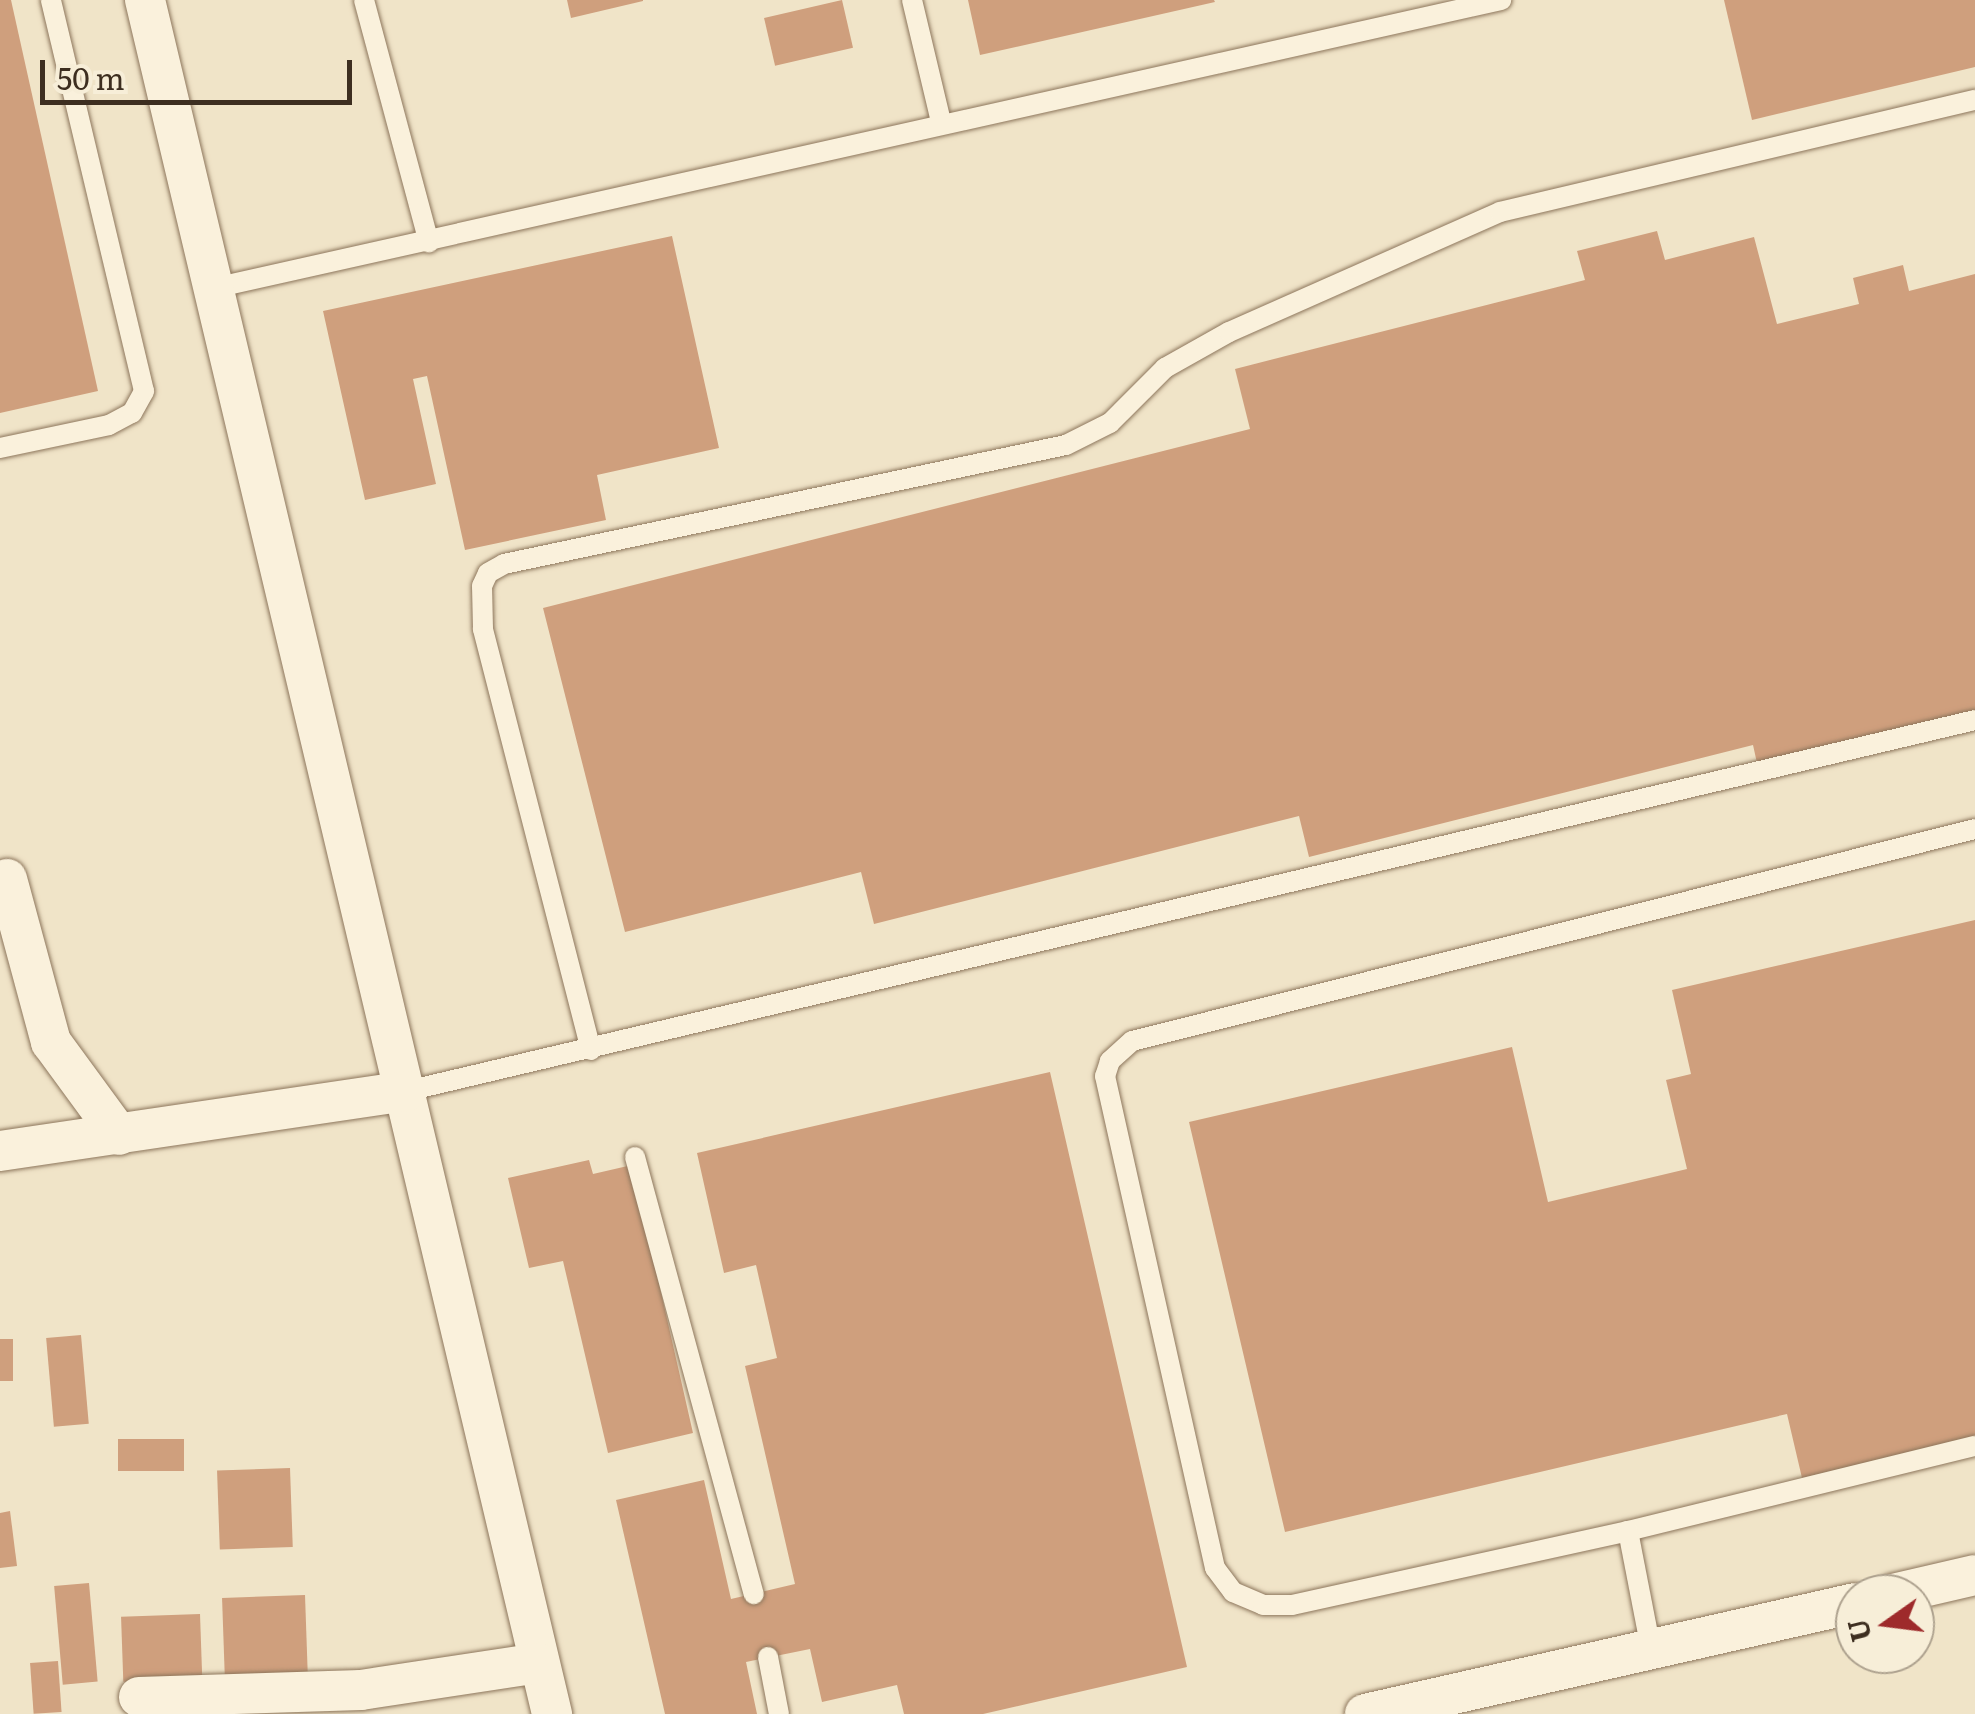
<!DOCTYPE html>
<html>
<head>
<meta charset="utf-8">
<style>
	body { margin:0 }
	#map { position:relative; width:1975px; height:1714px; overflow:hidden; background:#f0e4c8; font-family:Literata,serif }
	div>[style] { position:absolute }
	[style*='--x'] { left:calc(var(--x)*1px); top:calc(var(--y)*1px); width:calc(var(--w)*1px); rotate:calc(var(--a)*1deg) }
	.building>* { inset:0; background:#cf9f7d; transform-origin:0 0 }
	.roads { filter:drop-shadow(0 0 2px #8d765c) drop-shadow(0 0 2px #8d765c) }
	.service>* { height:20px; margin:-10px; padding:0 10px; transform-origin:10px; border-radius:10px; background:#faf1dc }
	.minor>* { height:40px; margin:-20px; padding:0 20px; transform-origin:20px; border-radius:20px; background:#faf1dc }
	span { translate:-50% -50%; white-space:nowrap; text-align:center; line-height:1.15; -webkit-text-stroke:9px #f7eed8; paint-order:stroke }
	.north { position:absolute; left:1835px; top:1574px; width:100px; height:100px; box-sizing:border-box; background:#f7eed8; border:2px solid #ada18e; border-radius:50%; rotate:256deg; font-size:28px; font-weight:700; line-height:40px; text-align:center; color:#3d2e20 }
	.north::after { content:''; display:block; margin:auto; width:35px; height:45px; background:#9e2a2b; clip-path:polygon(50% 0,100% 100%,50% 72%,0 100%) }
	.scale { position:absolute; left:40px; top:60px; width:312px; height:45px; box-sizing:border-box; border:5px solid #3d2e20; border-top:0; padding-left:12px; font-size:30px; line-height:35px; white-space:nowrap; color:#3d2e20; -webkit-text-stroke:8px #f7eed8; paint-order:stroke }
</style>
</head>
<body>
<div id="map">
	<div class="building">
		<i style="clip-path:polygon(0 0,11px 0,98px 391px,0 413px)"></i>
		<i style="clip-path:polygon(567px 0,643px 0,643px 1px,571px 18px)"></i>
		<i style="left:842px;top:0;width:49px;height:80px;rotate:77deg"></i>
		<i style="clip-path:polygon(968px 0,1214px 0,1215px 2px,980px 55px)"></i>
		<i style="clip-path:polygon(1724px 0,1975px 0,1975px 67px,1752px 120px)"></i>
		<i style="clip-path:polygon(1657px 231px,1665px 260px,1754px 237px,1777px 324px,1859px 304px,1853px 278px,1903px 265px,1909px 291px,1975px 274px,1975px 717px,1759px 772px,1753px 745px,1309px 857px,1299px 816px,874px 924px,861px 872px,625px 932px,543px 608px,1250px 429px,1235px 369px,1585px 280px,1577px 251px)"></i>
		<i style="clip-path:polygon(672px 236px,719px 448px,597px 475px,606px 520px,465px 550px,427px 376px,413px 379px,436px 484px,365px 500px,323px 311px)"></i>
		<i style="clip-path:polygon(1975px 920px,1975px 1437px,1802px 1478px,1787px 1414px,1285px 1532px,1189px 1122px,1512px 1047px,1548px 1202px,1687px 1169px,1666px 1080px,1691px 1074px,1672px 990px)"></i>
		<i style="clip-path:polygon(1050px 1072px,1187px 1667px,983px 1714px,904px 1714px,897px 1685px,822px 1702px,810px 1649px,746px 1662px,757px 1714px,665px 1714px,616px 1500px,704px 1480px,731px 1599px,795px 1584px,745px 1366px,777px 1358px,756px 1265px,724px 1273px,697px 1153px)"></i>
		<i style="clip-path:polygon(589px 1160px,593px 1174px,632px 1165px,693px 1433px,608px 1453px,563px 1261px,529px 1268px,508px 1178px)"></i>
		<i style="left:81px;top:1335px;width:89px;height:35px;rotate:85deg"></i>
		<i style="left:0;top:1339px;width:13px;height:42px"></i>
		<i style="left:118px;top:1439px;width:66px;height:32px"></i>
		<i style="left:290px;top:1468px;width:79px;height:73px;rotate:88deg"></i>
		<i style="clip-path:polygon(10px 1511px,17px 1566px,0 1568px,0 1513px)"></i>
		<i style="left:89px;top:1583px;width:99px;height:35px;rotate:85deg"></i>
		<i style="left:305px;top:1595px;width:79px;height:83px;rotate:88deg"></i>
		<i style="left:200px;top:1614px;width:65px;height:79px;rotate:88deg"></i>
		<i style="left:58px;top:1661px;width:51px;height:28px;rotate:86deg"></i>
	</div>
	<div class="roads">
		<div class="service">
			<i style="--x:364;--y:0;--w:251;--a:75"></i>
			<i style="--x:912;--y:0;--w:125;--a:76.6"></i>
			<i style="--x:214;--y:288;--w:1319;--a:-12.61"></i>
			<i style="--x:0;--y:448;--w:111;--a:-11.9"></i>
			<i style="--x:109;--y:425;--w:26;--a:-28"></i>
			<i style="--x:132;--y:413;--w:25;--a:-61"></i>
			<i style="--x:144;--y:391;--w:402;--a:-103.4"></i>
			<i style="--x:1975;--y:829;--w:869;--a:165.88"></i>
			<i style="--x:1132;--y:1041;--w:30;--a:138"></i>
			<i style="--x:1110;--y:1061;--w:16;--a:108"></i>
			<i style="--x:1105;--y:1076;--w:504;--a:77.4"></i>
			<i style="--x:1215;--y:1568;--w:30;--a:53"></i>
			<i style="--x:1233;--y:1592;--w:33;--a:23"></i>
			<i style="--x:1263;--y:1605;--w:29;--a:0"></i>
			<i style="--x:1292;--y:1605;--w:344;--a:-12.4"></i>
			<i style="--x:1628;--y:1531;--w:357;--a:-13.8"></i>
			<i style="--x:591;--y:1050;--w:435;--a:-104.4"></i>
			<i style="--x:483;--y:629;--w:43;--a:-91.3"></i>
			<i style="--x:482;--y:586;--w:14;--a:-65"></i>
			<i style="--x:488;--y:573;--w:18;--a:-29"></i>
			<i style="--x:504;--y:564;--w:574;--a:-11.96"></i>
			<i style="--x:1066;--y:445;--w:49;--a:-26.6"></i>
			<i style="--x:1110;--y:423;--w:78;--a:-45"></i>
			<i style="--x:1165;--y:368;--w:73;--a:-29.4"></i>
			<i style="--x:1229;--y:332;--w:296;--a:-23.9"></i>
			<i style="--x:1500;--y:212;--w:488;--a:-13.3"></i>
			<i style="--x:407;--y:1091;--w:1611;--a:-13.31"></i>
			<i style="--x:635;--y:1157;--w:453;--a:74.8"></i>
			<i style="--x:1628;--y:1531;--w:120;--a:79"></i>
			<i style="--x:768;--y:1657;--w:58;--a:79.1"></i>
		</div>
		<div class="minor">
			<i style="--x:145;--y:0;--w:1762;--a:76.64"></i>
			<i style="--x:7;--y:879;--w:169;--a:74.9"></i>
			<i style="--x:51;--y:1042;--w:115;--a:53.8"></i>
			<i style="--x:0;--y:1151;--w:411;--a:-8.4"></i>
			<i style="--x:1893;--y:1594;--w:84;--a:-13"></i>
			<i style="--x:139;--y:1697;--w:222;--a:-1.8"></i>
			<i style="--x:361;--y:1690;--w:180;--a:-8.6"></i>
			<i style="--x:1365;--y:1714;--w:502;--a:-12.76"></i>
		</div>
	</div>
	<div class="north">U</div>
	<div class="scale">50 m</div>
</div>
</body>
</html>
